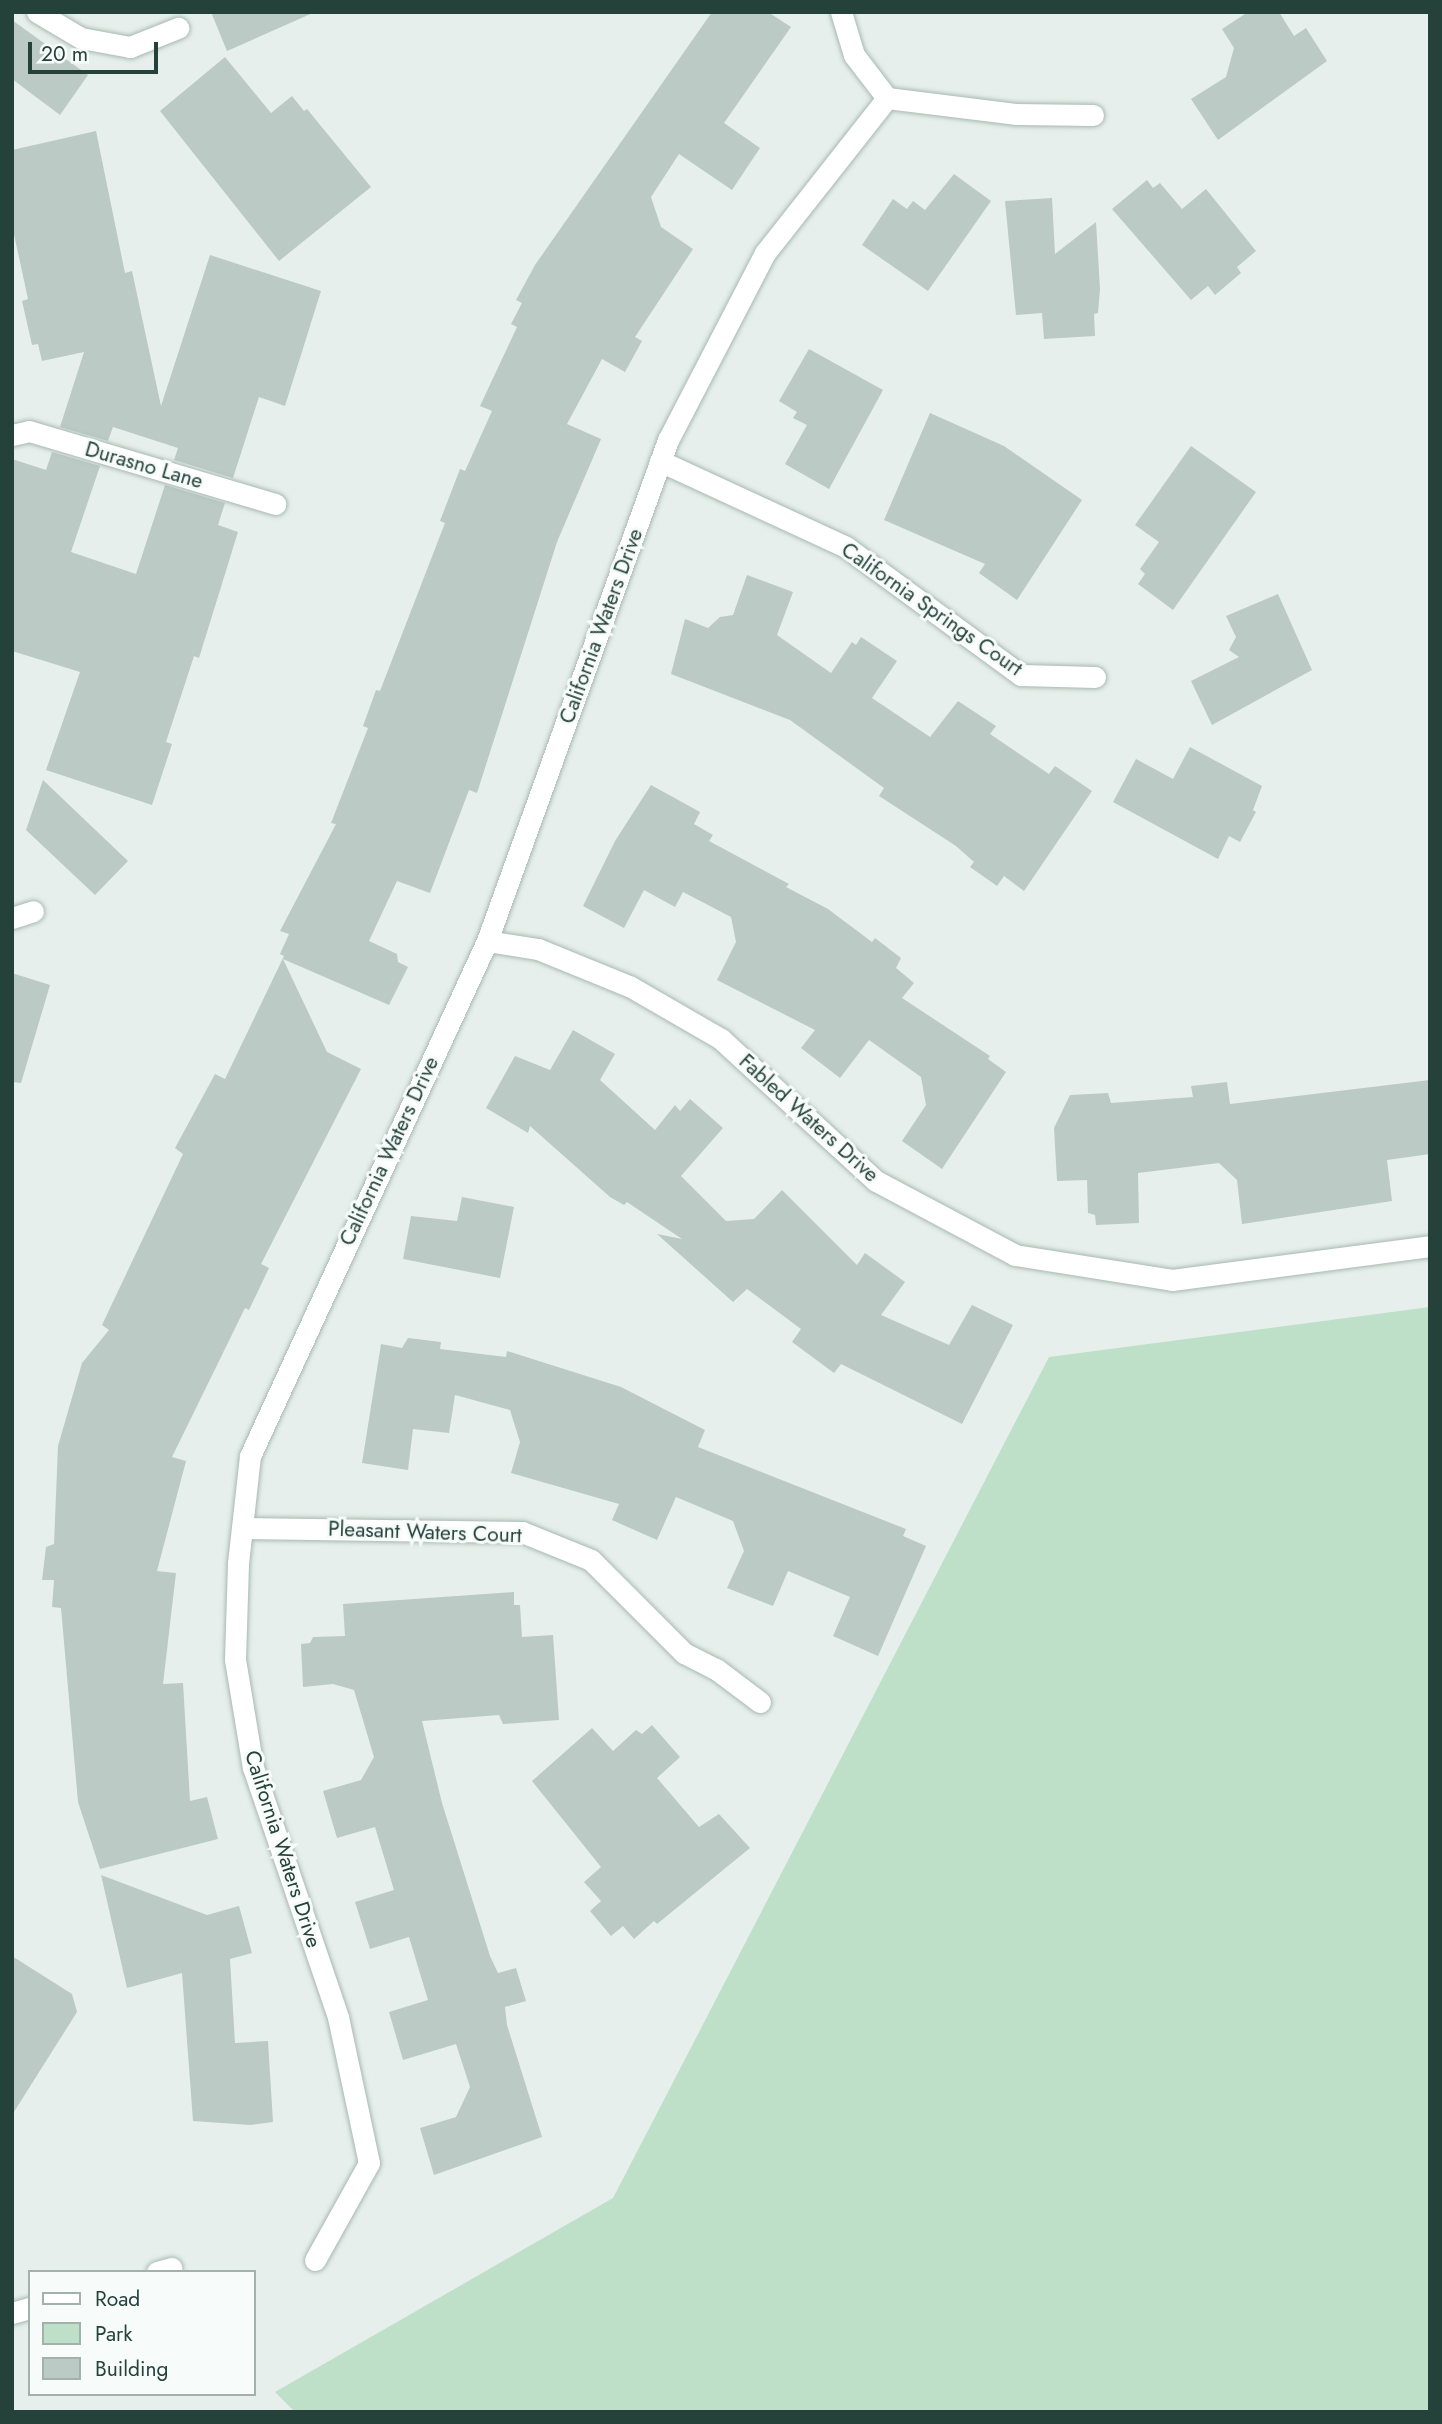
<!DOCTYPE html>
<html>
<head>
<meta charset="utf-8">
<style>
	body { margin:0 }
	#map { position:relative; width:1442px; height:2424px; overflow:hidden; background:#e6efeb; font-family:Jost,sans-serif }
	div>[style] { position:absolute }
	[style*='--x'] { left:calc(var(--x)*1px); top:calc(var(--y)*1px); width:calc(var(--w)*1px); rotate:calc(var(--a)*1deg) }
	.green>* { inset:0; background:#bfe0c8 }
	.building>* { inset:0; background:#bbcac4 }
	.roads { filter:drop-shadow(0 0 2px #a8b8b2) drop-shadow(0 0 2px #a8b8b2) }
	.lane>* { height:21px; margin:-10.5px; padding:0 10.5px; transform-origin:10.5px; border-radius:10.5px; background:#fff }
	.street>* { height:21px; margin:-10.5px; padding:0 10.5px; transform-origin:10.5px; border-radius:10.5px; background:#fff }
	span { translate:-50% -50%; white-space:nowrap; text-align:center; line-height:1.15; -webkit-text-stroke:6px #f7fbf9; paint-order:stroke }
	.street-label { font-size:21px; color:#24423a }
	.frame { position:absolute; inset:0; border:14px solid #24423a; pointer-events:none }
	.legend { position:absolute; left:28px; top:2270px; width:228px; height:126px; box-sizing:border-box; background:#f7fbf9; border:2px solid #a3b1ad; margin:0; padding:9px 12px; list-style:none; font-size:21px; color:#24423a }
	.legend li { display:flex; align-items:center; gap:14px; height:35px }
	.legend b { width:35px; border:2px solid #a3b1ad }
	.scale { position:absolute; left:28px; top:42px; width:130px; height:32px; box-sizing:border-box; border:4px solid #24423a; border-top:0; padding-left:9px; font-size:21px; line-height:24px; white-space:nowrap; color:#24423a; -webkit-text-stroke:5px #f7fbf9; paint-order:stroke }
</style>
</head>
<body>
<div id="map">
	<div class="green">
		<i style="clip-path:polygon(1430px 1307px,1430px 2412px,295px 2412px,275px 2392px,613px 2198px,1049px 1357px)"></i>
	</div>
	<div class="building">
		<i style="clip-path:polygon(211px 12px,315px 12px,227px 51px)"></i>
		<i style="clip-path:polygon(712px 12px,768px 12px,791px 27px,724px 123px,760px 148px,732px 190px,679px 154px,651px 197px,661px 227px,693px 249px,635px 337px,642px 341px,625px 372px,602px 359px,567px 424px,601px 439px,557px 542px,477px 793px,469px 790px,430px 893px,397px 881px,369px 941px,397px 954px,398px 962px,408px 967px,389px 1005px,283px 959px,327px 1052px,361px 1069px,261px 1264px,269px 1268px,249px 1310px,245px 1308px,172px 1457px,186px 1461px,157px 1571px,176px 1573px,163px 1684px,183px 1683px,190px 1801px,207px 1797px,218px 1839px,100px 1869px,78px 1802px,61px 1608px,52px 1607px,54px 1580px,42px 1580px,46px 1547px,54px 1544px,58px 1446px,82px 1363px,109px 1330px,102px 1325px,183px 1154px,175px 1148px,215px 1074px,225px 1079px,284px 956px,280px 954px,289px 934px,280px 931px,336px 824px,331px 823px,368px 728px,363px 726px,376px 690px,380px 691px,445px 523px,440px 521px,460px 469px,465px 471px,492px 411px,480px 406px,517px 327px,511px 324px,522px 303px,516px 300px,535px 265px)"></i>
		<i style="clip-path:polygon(1248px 12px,1279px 12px,1294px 36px,1306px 28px,1327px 61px,1218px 140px,1191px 99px,1226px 77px,1234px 48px,1222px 29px)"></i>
		<i style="clip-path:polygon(12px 20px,88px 75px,60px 115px,12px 79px)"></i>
		<i style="clip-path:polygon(225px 57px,271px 113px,292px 96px,304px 111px,307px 109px,371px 187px,279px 261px,160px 111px)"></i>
		<i style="clip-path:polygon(96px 131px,125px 273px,132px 271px,161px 406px,210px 255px,321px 291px,285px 406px,259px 397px,233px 478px,174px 460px,178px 448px,113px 427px,108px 441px,60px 427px,84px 352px,42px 361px,38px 344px,32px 345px,22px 301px,28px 299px,12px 225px,12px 150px)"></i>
		<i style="clip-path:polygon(954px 174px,991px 201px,928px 291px,862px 245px,893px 199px,907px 209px,913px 201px,925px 210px)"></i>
		<i style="clip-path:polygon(1147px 180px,1153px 188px,1160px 183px,1182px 209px,1206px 189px,1256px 251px,1237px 267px,1241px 273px,1215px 295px,1208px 286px,1191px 300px,1112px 209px)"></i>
		<i style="clip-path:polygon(1052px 198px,1055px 254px,1096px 222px,1100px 289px,1098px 313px,1094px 314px,1095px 336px,1044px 339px,1042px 313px,1016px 315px,1005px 201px)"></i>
		<i style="clip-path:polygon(809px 349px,883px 390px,829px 489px,785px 464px,807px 425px,793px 418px,797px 412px,779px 401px)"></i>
		<i style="clip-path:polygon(930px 413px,1004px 446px,1082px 500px,1017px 600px,979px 573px,985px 564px,884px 520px)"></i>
		<i style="clip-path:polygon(1191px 446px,1256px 492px,1173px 610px,1138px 584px,1145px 574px,1140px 569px,1159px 542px,1135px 525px)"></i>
		<i style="clip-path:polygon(52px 452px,100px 466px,71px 552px,136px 574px,165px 485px,225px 503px,218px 525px,238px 532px,199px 658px,194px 656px,166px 742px,172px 744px,152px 805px,46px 770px,80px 672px,12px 651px,12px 459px,46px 470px)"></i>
		<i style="clip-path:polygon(747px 575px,793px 592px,777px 635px,831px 673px,852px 642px,856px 645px,861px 637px,897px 661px,872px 698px,930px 737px,958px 701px,996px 726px,990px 734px,1049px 774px,1055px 766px,1092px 791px,1024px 891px,1004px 876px,997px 886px,970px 867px,974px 862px,956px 846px,879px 796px,884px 788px,790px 720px,671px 674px,685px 619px,708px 628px,720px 617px,733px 615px)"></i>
		<i style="clip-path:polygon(1278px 594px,1312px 670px,1212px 725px,1191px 681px,1239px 657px,1229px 650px,1236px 637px,1226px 616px)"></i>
		<i style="clip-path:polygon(1190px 747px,1262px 786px,1253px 810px,1256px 812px,1240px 842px,1229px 836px,1218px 859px,1113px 802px,1136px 759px,1173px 779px)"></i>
		<i style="clip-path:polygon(43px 780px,128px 861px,95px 895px,26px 830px)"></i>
		<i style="clip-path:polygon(651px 785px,700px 812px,694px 824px,713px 835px,709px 841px,789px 884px,786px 887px,828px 909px,872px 942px,875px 938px,901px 958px,896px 968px,914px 983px,902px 998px,990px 1056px,988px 1059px,1006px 1072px,942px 1169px,902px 1141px,926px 1105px,921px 1077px,869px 1040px,840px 1078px,801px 1048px,815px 1030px,717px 980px,736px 942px,731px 917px,683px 892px,675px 907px,644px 890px,624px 928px,583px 906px,615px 841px)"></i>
		<i style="clip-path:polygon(12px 973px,50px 985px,21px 1083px,12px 1082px)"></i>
		<i style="clip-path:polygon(573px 1030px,615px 1054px,600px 1080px,655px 1130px,675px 1105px,680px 1111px,690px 1099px,723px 1128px,681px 1176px,726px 1221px,754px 1219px,782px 1190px,857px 1265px,865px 1253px,905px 1282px,881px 1315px,949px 1345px,972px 1305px,1013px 1325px,962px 1424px,841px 1364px,834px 1373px,792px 1342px,801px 1329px,747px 1289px,733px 1302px,657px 1234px,682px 1239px,627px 1202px,624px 1205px,610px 1197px,530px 1126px,528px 1133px,486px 1108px,515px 1056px,550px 1070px)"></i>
		<i style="clip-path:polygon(1430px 1080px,1430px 1154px,1387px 1160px,1392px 1201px,1242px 1224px,1237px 1180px,1219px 1163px,1138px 1173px,1139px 1223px,1096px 1225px,1095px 1215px,1088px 1213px,1087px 1180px,1057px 1181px,1054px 1128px,1070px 1095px,1108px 1093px,1111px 1103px,1193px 1097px,1191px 1086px,1227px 1082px,1230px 1104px)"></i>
		<i style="clip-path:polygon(462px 1197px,514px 1207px,500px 1278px,403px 1259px,411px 1216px,457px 1221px)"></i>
		<i style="clip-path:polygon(408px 1338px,441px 1342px,440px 1349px,506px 1357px,507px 1351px,621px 1387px,705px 1430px,698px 1447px,906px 1529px,903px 1536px,926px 1546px,878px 1656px,833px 1636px,850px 1597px,788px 1571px,773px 1606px,727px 1588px,744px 1551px,733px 1521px,676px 1497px,657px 1540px,612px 1520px,619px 1504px,511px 1473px,520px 1442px,510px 1410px,455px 1395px,449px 1433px,413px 1429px,408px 1470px,362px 1463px,381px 1344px,402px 1348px)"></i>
		<i style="clip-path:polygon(514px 1592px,514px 1605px,520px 1605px,522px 1637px,553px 1635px,559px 1720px,503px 1724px,499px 1715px,422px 1721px,442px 1803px,490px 1956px,498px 1973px,516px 1968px,526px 2001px,505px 2007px,507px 2025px,542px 2137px,434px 2175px,420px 2128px,456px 2117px,470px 2087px,456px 2044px,403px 2060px,389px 2012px,428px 2000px,409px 1937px,370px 1949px,355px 1902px,394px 1890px,375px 1827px,337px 1838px,323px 1791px,361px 1780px,374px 1757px,354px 1690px,333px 1684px,303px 1687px,301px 1644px,310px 1643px,313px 1637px,345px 1636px,343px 1604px)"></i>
		<i style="clip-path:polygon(652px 1725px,680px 1757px,657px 1778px,699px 1827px,719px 1814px,750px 1848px,657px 1924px,654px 1921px,634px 1939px,623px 1926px,611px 1936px,590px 1911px,601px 1901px,584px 1882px,601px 1867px,532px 1781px,592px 1728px,613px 1751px,636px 1730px,642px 1734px)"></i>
		<i style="clip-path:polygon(101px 1875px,207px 1915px,239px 1906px,252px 1953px,230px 1959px,235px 2043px,268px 2041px,273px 2122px,250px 2125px,193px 2121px,182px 1973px,127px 1988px)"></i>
		<i style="clip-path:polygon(12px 1956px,72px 1994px,77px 2012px,12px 2115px)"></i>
	</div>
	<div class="roads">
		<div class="lane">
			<i style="--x:841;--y:12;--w:45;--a:73.2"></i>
			<i style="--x:854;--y:55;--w:54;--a:52.5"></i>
		</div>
		<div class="street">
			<i style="--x:37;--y:12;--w:51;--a:30.6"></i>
			<i style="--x:81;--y:38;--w:50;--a:10.4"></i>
			<i style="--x:130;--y:47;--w:52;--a:-21.6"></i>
			<i style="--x:12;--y:435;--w:17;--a:-13"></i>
			<i style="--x:29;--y:431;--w:257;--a:16.5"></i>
			<i style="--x:660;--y:461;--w:205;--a:24.8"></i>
			<i style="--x:846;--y:547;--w:217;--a:36.2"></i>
			<i style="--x:1021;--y:675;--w:74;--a:1.5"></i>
			<i style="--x:12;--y:918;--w:22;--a:-18"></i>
			<i style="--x:487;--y:941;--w:52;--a:8.9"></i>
			<i style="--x:538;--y:949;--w:100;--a:22.2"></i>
			<i style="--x:631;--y:987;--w:104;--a:30"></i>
			<i style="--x:721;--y:1039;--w:210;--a:42.5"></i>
			<i style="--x:876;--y:1181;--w:157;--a:28"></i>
			<i style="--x:1015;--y:1255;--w:159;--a:9"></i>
			<i style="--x:1172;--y:1280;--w:260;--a:-7.5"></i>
			<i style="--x:242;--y:1528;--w:280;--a:0.8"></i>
			<i style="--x:522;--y:1532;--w:74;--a:22.1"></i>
			<i style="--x:591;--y:1560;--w:132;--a:45"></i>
			<i style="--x:684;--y:1653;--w:36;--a:27"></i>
			<i style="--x:716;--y:1669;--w:55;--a:36.9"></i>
			<i style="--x:315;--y:2260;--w:111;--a:-60.9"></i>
			<i style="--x:369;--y:2163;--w:149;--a:-102"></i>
			<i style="--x:338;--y:2017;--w:263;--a:-108.8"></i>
			<i style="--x:253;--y:1768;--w:110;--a:-99.4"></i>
			<i style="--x:235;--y:1659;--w:96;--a:-88.2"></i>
			<i style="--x:238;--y:1563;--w:108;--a:-83.6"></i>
			<i style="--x:250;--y:1456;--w:567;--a:-65.29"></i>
			<i style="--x:487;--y:941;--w:533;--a:-70.14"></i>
			<i style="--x:668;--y:440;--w:211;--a:-62.6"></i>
			<i style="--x:765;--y:253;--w:197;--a:-51.8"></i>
			<i style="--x:887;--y:98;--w:129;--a:7.1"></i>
			<i style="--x:1015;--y:114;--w:78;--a:0.7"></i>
			<i style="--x:157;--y:2272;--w:15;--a:-16"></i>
			<i style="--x:12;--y:2313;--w:19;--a:-16"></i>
		</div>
	</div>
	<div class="street-label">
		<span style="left:144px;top:465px;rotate:16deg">Durasno Lane</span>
		<span style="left:932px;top:609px;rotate:35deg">California Springs Court</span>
		<span style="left:601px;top:626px;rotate:-70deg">California Waters Drive</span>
		<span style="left:809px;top:1118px;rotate:42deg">Fabled Waters Drive</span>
		<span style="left:389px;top:1151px;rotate:-65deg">California Waters Drive</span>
		<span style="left:425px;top:1532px;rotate:2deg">Pleasant Waters Court</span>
		<span style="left:283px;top:1849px;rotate:72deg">California Waters Drive</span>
	</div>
	<div class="frame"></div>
	<ul class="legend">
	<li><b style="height:9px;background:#fff"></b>Road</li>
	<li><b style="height:19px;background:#bfe0c8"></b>Park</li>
	<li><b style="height:19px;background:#bbcac4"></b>Building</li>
	</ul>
	<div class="scale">20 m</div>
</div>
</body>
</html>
